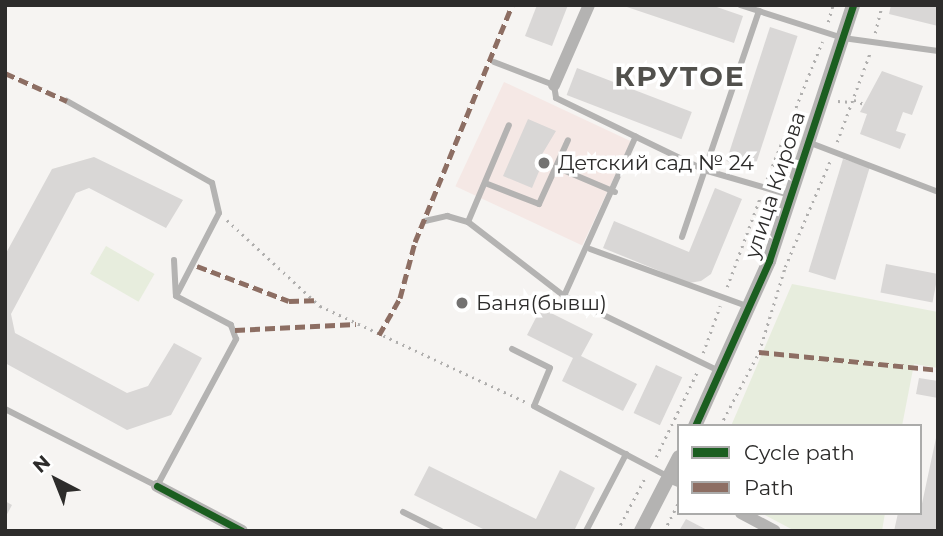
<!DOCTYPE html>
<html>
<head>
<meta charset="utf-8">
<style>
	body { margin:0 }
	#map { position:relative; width:943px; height:536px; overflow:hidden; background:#f6f4f2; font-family:Montserrat,sans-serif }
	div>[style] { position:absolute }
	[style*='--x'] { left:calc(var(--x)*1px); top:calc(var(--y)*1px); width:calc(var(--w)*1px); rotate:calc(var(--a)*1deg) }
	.education>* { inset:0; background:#f5e8e5; transform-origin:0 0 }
	.green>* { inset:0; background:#e7eddd; transform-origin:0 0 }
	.building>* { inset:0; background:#d9d7d6; transform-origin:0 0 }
	.path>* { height:2.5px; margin-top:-1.25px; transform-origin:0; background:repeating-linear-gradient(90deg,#b0afae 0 2px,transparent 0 7px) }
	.service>* { height:6px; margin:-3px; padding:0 3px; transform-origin:3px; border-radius:3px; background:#b4b3b2 }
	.minor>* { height:12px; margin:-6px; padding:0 6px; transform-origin:6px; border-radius:6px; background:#b4b3b2 }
	.tertiary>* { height:14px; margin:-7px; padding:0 7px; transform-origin:7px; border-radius:7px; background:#b4b3b2 }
	.quiet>* { height:5px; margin-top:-2.5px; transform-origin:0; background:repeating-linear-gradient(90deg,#8d6e63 0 10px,transparent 0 15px) }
	.cycleway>* { height:7px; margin:-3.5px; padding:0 3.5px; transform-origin:3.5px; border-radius:3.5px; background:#1b5e20 }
	.dots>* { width:19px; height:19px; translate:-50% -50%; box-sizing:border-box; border:4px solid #fff; border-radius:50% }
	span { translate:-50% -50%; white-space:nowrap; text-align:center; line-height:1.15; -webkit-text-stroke:7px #fff; paint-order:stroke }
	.poi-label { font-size:21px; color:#2d2c2b }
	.left { translate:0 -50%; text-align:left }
	.street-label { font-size:21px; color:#2d2c2b }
	.district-label { font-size:28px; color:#51504c; font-weight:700; letter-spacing:2px }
	.frame { position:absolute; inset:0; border:7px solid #2d2c2b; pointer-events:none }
	.legend { position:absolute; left:677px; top:424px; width:245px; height:91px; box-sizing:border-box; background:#fff; border:2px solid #ababaa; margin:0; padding:9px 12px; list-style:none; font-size:21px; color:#2d2c2b }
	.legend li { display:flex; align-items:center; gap:14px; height:35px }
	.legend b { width:35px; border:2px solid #ababaa }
	.north { position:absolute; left:21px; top:445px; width:70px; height:70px; -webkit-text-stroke:5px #fff; paint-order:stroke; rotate:318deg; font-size:19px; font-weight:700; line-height:28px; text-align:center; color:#2d2c2b }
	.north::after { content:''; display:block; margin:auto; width:24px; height:32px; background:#2d2c2b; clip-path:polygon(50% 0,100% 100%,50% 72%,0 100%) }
</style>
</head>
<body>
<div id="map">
	<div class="education">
		<i style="left:504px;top:82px;width:140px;height:115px;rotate:25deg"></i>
	</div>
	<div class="green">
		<i style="left:106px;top:246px;width:56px;height:32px;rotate:30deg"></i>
		<i style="clip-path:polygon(792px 284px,938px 312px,938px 368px,914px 364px,902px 426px,731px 426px)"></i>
		<i style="clip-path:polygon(761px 513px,885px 513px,882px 531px,795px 531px)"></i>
	</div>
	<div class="building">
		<i style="clip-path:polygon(537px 5px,568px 5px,552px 46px,525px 36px)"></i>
		<i style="clip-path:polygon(621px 5px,711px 5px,743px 16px,734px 43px)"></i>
		<i style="clip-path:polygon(891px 5px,938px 5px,938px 26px,889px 14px)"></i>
		<i style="left:770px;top:27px;width:29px;height:141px;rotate:18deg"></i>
		<i style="left:577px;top:68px;width:123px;height:29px;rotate:21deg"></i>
		<i style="clip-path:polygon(882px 71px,923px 86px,912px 115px,903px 112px,896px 131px,906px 134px,900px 149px,860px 134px,867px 114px,860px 112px)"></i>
		<i style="clip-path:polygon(528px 119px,556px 131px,535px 166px,540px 169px,532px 188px,503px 176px)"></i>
		<i style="clip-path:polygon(94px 157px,183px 200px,166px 228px,89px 188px,76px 193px,11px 314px,15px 333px,127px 393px,148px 386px,174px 343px,202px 358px,171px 415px,127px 430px,5px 363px,5px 255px,52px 169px)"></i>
		<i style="left:843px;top:159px;width:28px;height:118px;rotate:17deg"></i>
		<i style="clip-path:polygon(715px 188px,742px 199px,711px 274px,701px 281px,689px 283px,603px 248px,614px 221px,689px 252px)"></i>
		<i style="left:886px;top:264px;width:53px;height:29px;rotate:11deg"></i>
		<i style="clip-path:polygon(541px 308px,593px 334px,581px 356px,637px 384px,623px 411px,562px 381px,573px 358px,527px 335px)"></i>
		<i style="left:656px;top:365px;width:29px;height:53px;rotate:25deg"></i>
		<i style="clip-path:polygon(919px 378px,938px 381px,938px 398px,916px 394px)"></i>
		<i style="clip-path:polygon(936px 438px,938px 531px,894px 531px,898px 513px,920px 513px)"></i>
		<i style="clip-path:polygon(429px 466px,536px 519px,560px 470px,595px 488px,574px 531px,487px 531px,414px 495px)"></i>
		<i style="clip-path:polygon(5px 501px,12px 505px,5px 518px)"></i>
		<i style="clip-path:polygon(686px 519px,709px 531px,679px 531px)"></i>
	</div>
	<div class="path">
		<i style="--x:828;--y:22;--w:18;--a:-74"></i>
		<i style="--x:875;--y:33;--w:29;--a:-76"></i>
		<i style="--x:854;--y:100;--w:11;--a:22"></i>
		<i style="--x:838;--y:101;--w:14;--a:4"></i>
		<i style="--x:837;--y:142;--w:95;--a:-69.7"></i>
		<i style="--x:767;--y:179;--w:148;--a:-68.1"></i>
		<i style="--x:227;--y:220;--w:127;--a:42.8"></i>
		<i style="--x:320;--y:306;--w:227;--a:25"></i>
		<i style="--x:727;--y:287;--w:95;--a:-69.7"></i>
		<i style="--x:703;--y:353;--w:50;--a:-70.1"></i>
		<i style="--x:720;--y:426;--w:84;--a:-62.2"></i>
		<i style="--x:759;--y:352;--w:89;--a:-73"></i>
		<i style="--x:785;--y:267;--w:115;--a:-67"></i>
		<i style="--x:656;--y:457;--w:94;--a:-64.2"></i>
		<i style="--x:617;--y:531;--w:62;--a:-62.2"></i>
		<i style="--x:664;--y:531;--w:33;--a:-63"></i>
	</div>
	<div class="service">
		<i style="--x:740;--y:5;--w:108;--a:17.8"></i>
		<i style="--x:843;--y:38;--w:96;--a:7.8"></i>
		<i style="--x:494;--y:62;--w:64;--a:21"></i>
		<i style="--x:554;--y:85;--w:13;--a:81"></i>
		<i style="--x:556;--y:98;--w:165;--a:25.9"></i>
		<i style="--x:704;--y:170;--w:90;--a:16.2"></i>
		<i style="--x:808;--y:142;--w:139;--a:21"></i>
		<i style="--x:556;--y:167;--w:64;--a:23"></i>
		<i style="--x:485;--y:183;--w:58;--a:21.3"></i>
		<i style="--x:539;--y:204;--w:70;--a:-65.6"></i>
		<i style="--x:425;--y:221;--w:23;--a:-13"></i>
		<i style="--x:447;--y:216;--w:22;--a:16"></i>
		<i style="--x:468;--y:222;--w:121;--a:37.6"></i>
		<i style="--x:564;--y:296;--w:172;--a:25.8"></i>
		<i style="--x:468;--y:222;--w:105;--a:-67.1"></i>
		<i style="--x:682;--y:237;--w:239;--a:-71.2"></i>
		<i style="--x:590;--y:249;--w:169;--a:20"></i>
		<i style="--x:174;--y:260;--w:34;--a:87"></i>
		<i style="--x:564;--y:296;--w:175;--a:-65.8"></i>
		<i style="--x:512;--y:349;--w:42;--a:26.6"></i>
		<i style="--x:550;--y:368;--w:41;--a:112.8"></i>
		<i style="--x:534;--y:406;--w:150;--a:27.8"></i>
		<i style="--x:5;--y:409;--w:170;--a:26.9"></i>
		<i style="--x:157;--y:486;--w:167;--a:-61.7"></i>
		<i style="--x:236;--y:339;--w:15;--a:-110"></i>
		<i style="--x:231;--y:325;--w:62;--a:-152.2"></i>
		<i style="--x:176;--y:296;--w:93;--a:-62.6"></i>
		<i style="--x:219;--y:213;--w:31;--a:-103"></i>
		<i style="--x:212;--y:183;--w:167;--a:-150.5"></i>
		<i style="--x:403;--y:512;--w:42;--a:26.6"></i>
		<i style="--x:586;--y:531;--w:87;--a:-62.5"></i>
	</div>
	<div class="minor">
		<i style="--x:554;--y:85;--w:87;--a:-66.4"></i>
		<i style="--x:669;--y:477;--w:11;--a:22"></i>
		<i style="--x:157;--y:486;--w:96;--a:27.9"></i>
		<i style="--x:741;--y:513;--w:38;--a:28"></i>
	</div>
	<div class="tertiary">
		<i style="--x:695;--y:426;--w:181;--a:-65.8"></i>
		<i style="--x:769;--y:261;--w:269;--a:-71.8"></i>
		<i style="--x:641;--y:531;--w:83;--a:-62.8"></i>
	</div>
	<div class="quiet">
		<i style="--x:5;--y:73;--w:68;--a:24.3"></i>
		<i style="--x:197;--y:266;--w:98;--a:20.8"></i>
		<i style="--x:289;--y:301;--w:25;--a:-2"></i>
		<i style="--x:235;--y:330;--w:121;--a:-2.8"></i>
		<i style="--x:379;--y:335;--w:43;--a:-60.4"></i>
		<i style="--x:400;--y:298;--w:58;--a:-75"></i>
		<i style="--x:415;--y:242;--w:256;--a:-67.7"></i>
		<i style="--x:759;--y:352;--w:180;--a:5.7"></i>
	</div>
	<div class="cycleway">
		<i style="--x:695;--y:426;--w:181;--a:-65.8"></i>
		<i style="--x:769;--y:261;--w:269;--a:-71.8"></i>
		<i style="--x:157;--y:486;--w:96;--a:27.9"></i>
	</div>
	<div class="dots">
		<i style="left:544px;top:163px;background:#737271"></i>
		<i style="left:462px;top:303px;background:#737271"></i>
	</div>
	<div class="poi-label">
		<span class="left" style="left:558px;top:163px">Детский сад № 24</span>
		<span class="left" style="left:476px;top:303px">Баня(бывш)</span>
	</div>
	<div class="street-label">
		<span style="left:775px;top:185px;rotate:-72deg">улица Кирова</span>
	</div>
	<div class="district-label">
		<span style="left:680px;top:76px">КРУТОЕ</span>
	</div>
	<div class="frame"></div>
	<ul class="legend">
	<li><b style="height:9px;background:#1b5e20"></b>Cycle path</li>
	<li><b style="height:9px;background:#8d6e63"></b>Path</li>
	</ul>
	<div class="north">N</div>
</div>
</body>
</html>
